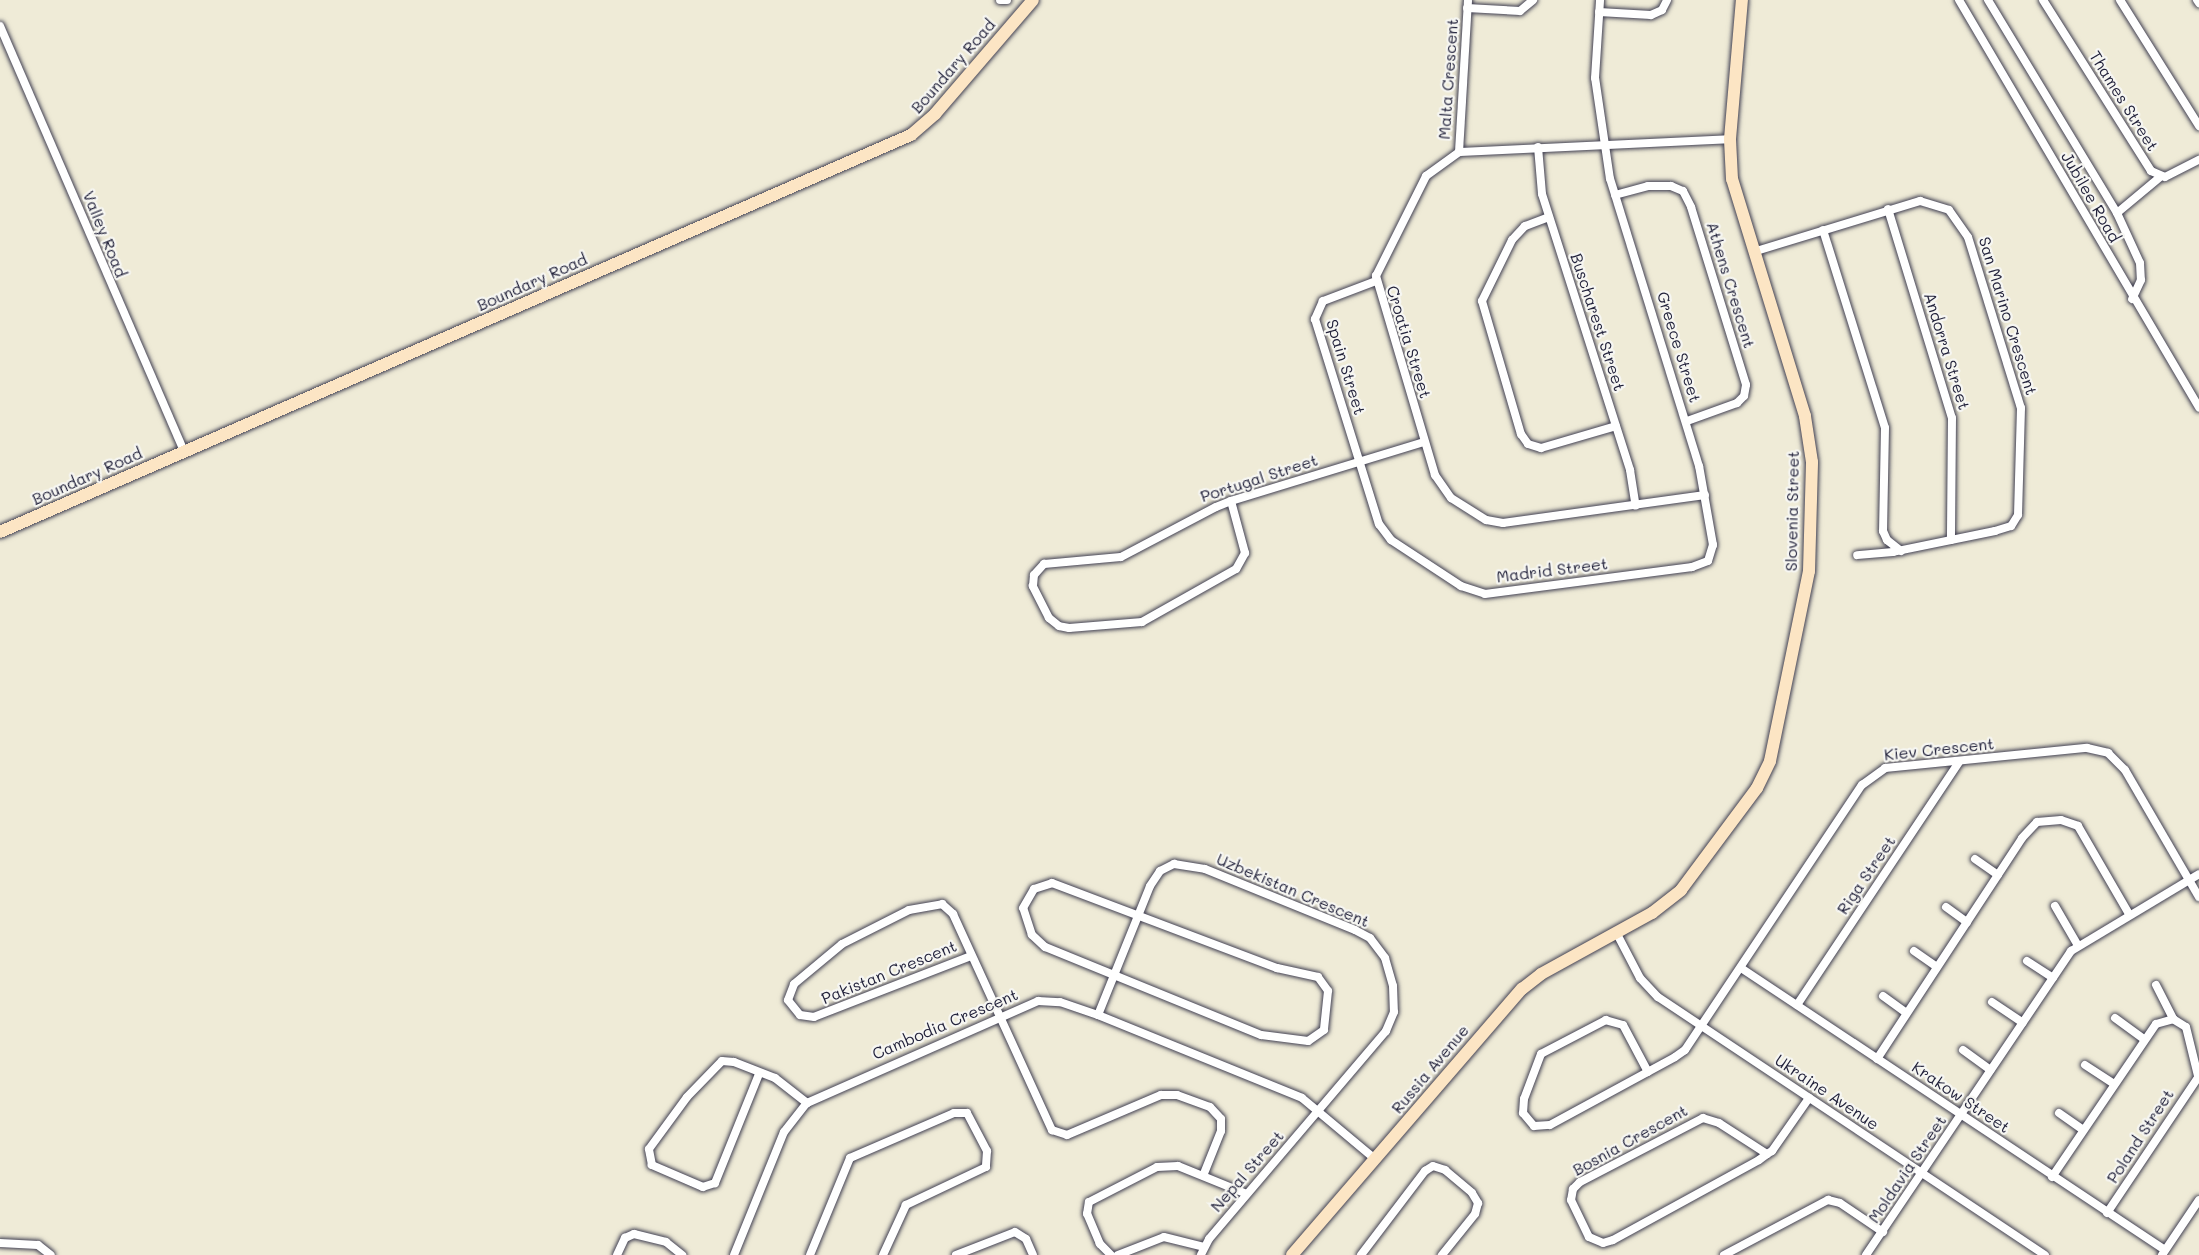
<!DOCTYPE html>
<html>
<head>
<meta charset="utf-8">
<style>
	body { margin:0 }
	#map { position:relative; width:2199px; height:1255px; overflow:hidden; background:#efebd7; font-family:Mali,sans-serif }
	div>[style] { position:absolute }
	[style*='--x'] { left:calc(var(--x)*1px); top:calc(var(--y)*1px); width:calc(var(--w)*1px); rotate:calc(var(--a)*1deg) }
	.roads { filter:drop-shadow(0 0 2px #414052) drop-shadow(0 0 2px #414052) }
	.street>* { height:8px; margin:-4px; padding:0 4px; transform-origin:4px; border-radius:4px; background:#fff }
	.secondary>* { height:12px; margin:-6px; padding:0 6px; transform-origin:6px; border-radius:6px; background:#fce5c4 }
	span { translate:-50% -50%; white-space:nowrap; text-align:center; line-height:1.15; -webkit-text-stroke:4.5px #f6f6f2; paint-order:stroke }
	.street-label { font-size:16px; color:#22223b }
</style>
</head>
<body>
<div id="map">
	<div class="roads">
		<div class="street">
			<i style="--x:1000;--y:0;--w:7;--a:0"></i>
			<i style="--x:1959;--y:0;--w:473;--a:59.5"></i>
			<i style="--x:1988;--y:0;--w:249;--a:58.8"></i>
			<i style="--x:2117;--y:213;--w:55;--a:65.3"></i>
			<i style="--x:2140;--y:263;--w:17;--a:87"></i>
			<i style="--x:2141;--y:280;--w:21;--a:115"></i>
			<i style="--x:2043;--y:0;--w:202;--a:57.7"></i>
			<i style="--x:2151;--y:171;--w:15;--a:23"></i>
			<i style="--x:2165;--y:177;--w:38;--a:-27"></i>
			<i style="--x:2120;--y:0;--w:149;--a:57.9"></i>
			<i style="--x:2197;--y:0;--w:4;--a:56"></i>
			<i style="--x:1467;--y:8;--w:53;--a:3.2"></i>
			<i style="--x:1520;--y:11;--w:17;--a:-40"></i>
			<i style="--x:1599;--y:12;--w:52;--a:3.3"></i>
			<i style="--x:1651;--y:15;--w:12;--a:-24"></i>
			<i style="--x:1662;--y:10;--w:11;--a:-63"></i>
			<i style="--x:0;--y:26;--w:464;--a:66.6"></i>
			<i style="--x:1538;--y:147;--w:47;--a:85.1"></i>
			<i style="--x:1542;--y:194;--w:290;--a:72.3"></i>
			<i style="--x:1630;--y:470;--w:36;--a:81"></i>
			<i style="--x:1459;--y:152;--w:152;--a:-86.6"></i>
			<i style="--x:1615;--y:195;--w:34;--a:-15"></i>
			<i style="--x:1648;--y:186;--w:23;--a:0"></i>
			<i style="--x:1671;--y:186;--w:13;--a:23"></i>
			<i style="--x:1683;--y:191;--w:18;--a:63"></i>
			<i style="--x:1691;--y:207;--w:186;--a:72.8"></i>
			<i style="--x:1746;--y:385;--w:11;--a:100"></i>
			<i style="--x:1744;--y:396;--w:10;--a:135"></i>
			<i style="--x:1737;--y:403;--w:53;--a:160.2"></i>
			<i style="--x:1888;--y:209;--w:219;--a:73"></i>
			<i style="--x:1952;--y:418;--w:122;--a:90.5"></i>
			<i style="--x:2117;--y:213;--w:56;--a:-39.9"></i>
			<i style="--x:1549;--y:217;--w:26;--a:159"></i>
			<i style="--x:1525;--y:226;--w:19;--a:133"></i>
			<i style="--x:1512;--y:240;--w:68;--a:116.2"></i>
			<i style="--x:1482;--y:301;--w:139;--a:73.7"></i>
			<i style="--x:1521;--y:434;--w:12;--a:55"></i>
			<i style="--x:1528;--y:444;--w:14;--a:17"></i>
			<i style="--x:1541;--y:448;--w:78;--a:-16.3"></i>
			<i style="--x:1823;--y:230;--w:207;--a:72.6"></i>
			<i style="--x:1885;--y:428;--w:103;--a:91.1"></i>
			<i style="--x:1883;--y:531;--w:10;--a:66"></i>
			<i style="--x:1887;--y:540;--w:18;--a:38"></i>
			<i style="--x:1753;--y:252;--w:175;--a:-17"></i>
			<i style="--x:1920;--y:201;--w:30;--a:17"></i>
			<i style="--x:1949;--y:210;--w:33;--a:55"></i>
			<i style="--x:1968;--y:237;--w:179;--a:72.8"></i>
			<i style="--x:2021;--y:408;--w:107;--a:91.6"></i>
			<i style="--x:2018;--y:515;--w:13;--a:122"></i>
			<i style="--x:2011;--y:526;--w:17;--a:163"></i>
			<i style="--x:1995;--y:531;--w:104;--a:168.4"></i>
			<i style="--x:1893;--y:552;--w:36;--a:175"></i>
			<i style="--x:1376;--y:281;--w:57;--a:159.3"></i>
			<i style="--x:1323;--y:301;--w:20;--a:114"></i>
			<i style="--x:1315;--y:319;--w:215;--a:72.7"></i>
			<i style="--x:1379;--y:524;--w:20;--a:53"></i>
			<i style="--x:1391;--y:540;--w:84;--a:33.3"></i>
			<i style="--x:1461;--y:586;--w:25;--a:18"></i>
			<i style="--x:1485;--y:594;--w:209;--a:-7.4"></i>
			<i style="--x:1692;--y:567;--w:17;--a:-21"></i>
			<i style="--x:1708;--y:561;--w:17;--a:-73"></i>
			<i style="--x:1713;--y:545;--w:80;--a:-100"></i>
			<i style="--x:1699;--y:466;--w:300;--a:-107.2"></i>
			<i style="--x:1610;--y:179;--w:102;--a:-98.4"></i>
			<i style="--x:1595;--y:78;--w:78;--a:-86.3"></i>
			<i style="--x:1705;--y:495;--w:204;--a:172.1"></i>
			<i style="--x:1503;--y:523;--w:17;--a:-170"></i>
			<i style="--x:1486;--y:520;--w:41;--a:-147.8"></i>
			<i style="--x:1451;--y:498;--w:28;--a:-125"></i>
			<i style="--x:1435;--y:475;--w:208;--a:-106.5"></i>
			<i style="--x:1376;--y:276;--w:112;--a:-63.4"></i>
			<i style="--x:1426;--y:176;--w:41;--a:-36"></i>
			<i style="--x:1459;--y:152;--w:271;--a:-2.7"></i>
			<i style="--x:1231;--y:501;--w:54;--a:74.9"></i>
			<i style="--x:1245;--y:553;--w:18;--a:119"></i>
			<i style="--x:1236;--y:569;--w:108;--a:150.6"></i>
			<i style="--x:1142;--y:622;--w:73;--a:175.3"></i>
			<i style="--x:1069;--y:628;--w:10;--a:-169"></i>
			<i style="--x:1059;--y:626;--w:13;--a:-141"></i>
			<i style="--x:1049;--y:618;--w:36;--a:-117"></i>
			<i style="--x:1033;--y:586;--w:11;--a:-85"></i>
			<i style="--x:1034;--y:575;--w:15;--a:-48"></i>
			<i style="--x:1044;--y:564;--w:77;--a:-5.2"></i>
			<i style="--x:1121;--y:557;--w:107;--a:-27.8"></i>
			<i style="--x:1216;--y:507;--w:16;--a:-22"></i>
			<i style="--x:1231;--y:501;--w:202;--a:-17"></i>
			<i style="--x:1975;--y:859;--w:28;--a:35"></i>
			<i style="--x:1052;--y:883;--w:241;--a:20.7"></i>
			<i style="--x:1277;--y:968;--w:42;--a:12.4"></i>
			<i style="--x:1318;--y:977;--w:17;--a:54"></i>
			<i style="--x:1328;--y:991;--w:39;--a:96"></i>
			<i style="--x:1324;--y:1030;--w:19;--a:145"></i>
			<i style="--x:1308;--y:1041;--w:47;--a:-172.7"></i>
			<i style="--x:1261;--y:1035;--w:233;--a:-157.8"></i>
			<i style="--x:1045;--y:947;--w:18;--a:-137"></i>
			<i style="--x:1032;--y:935;--w:28;--a:-108"></i>
			<i style="--x:1023;--y:908;--w:22;--a:-60"></i>
			<i style="--x:1034;--y:889;--w:19;--a:-18"></i>
			<i style="--x:2055;--y:906;--w:44;--a:59.9"></i>
			<i style="--x:1946;--y:907;--w:26;--a:36"></i>
			<i style="--x:1616;--y:932;--w:52;--a:62.4"></i>
			<i style="--x:1640;--y:978;--w:26;--a:47"></i>
			<i style="--x:1658;--y:997;--w:465;--a:33.7"></i>
			<i style="--x:1914;--y:951;--w:28;--a:35"></i>
			<i style="--x:971;--y:956;--w:168;--a:158.8"></i>
			<i style="--x:814;--y:1017;--w:14;--a:-172"></i>
			<i style="--x:800;--y:1015;--w:19;--a:-129"></i>
			<i style="--x:788;--y:1000;--w:17;--a:-69"></i>
			<i style="--x:794;--y:984;--w:62;--a:-39.8"></i>
			<i style="--x:842;--y:944;--w:75;--a:-26.9"></i>
			<i style="--x:909;--y:910;--w:34;--a:-10"></i>
			<i style="--x:942;--y:904;--w:15;--a:42"></i>
			<i style="--x:953;--y:914;--w:238;--a:65.4"></i>
			<i style="--x:1052;--y:1130;--w:16;--a:18"></i>
			<i style="--x:1067;--y:1135;--w:102;--a:-23.1"></i>
			<i style="--x:1161;--y:1095;--w:16;--a:0"></i>
			<i style="--x:1177;--y:1095;--w:35;--a:20"></i>
			<i style="--x:1210;--y:1107;--w:16;--a:47"></i>
			<i style="--x:1221;--y:1119;--w:12;--a:90"></i>
			<i style="--x:1221;--y:1131;--w:48;--a:111.8"></i>
			<i style="--x:2027;--y:961;--w:31;--a:33"></i>
			<i style="--x:1741;--y:968;--w:509;--a:33.63"></i>
			<i style="--x:2156;--y:985;--w:38;--a:63"></i>
			<i style="--x:1883;--y:996;--w:29;--a:36"></i>
			<i style="--x:1992;--y:1002;--w:37;--a:34"></i>
			<i style="--x:1797;--y:1005;--w:293;--a:-56.3"></i>
			<i style="--x:1098;--y:1015;--w:139;--a:-68"></i>
			<i style="--x:1150;--y:886;--w:18;--a:-56"></i>
			<i style="--x:1160;--y:871;--w:16;--a:-27"></i>
			<i style="--x:1174;--y:864;--w:31;--a:9"></i>
			<i style="--x:1205;--y:869;--w:162;--a:22.1"></i>
			<i style="--x:1355;--y:930;--w:17;--a:28"></i>
			<i style="--x:1370;--y:938;--w:25;--a:53"></i>
			<i style="--x:1385;--y:958;--w:29;--a:74"></i>
			<i style="--x:1393;--y:986;--w:26;--a:88"></i>
			<i style="--x:1394;--y:1012;--w:21;--a:113"></i>
			<i style="--x:1386;--y:1031;--w:273;--a:130.4"></i>
			<i style="--x:1209;--y:1239;--w:18;--a:117"></i>
			<i style="--x:2115;--y:1018;--w:36;--a:36"></i>
			<i style="--x:1963;--y:1050;--w:34;--a:36"></i>
			<i style="--x:1877;--y:1059;--w:264;--a:-56.7"></i>
			<i style="--x:2022;--y:838;--w:22;--a:-47"></i>
			<i style="--x:2037;--y:822;--w:24;--a:-5"></i>
			<i style="--x:2061;--y:820;--w:18;--a:19"></i>
			<i style="--x:2078;--y:826;--w:102;--a:59.9"></i>
			<i style="--x:2085;--y:1065;--w:35;--a:33"></i>
			<i style="--x:1648;--y:1072;--w:53;--a:-118"></i>
			<i style="--x:1623;--y:1025;--w:18;--a:-164"></i>
			<i style="--x:1606;--y:1020;--w:73;--a:152.4"></i>
			<i style="--x:1541;--y:1054;--w:48;--a:110.7"></i>
			<i style="--x:1524;--y:1099;--w:14;--a:94"></i>
			<i style="--x:1523;--y:1113;--w:17;--a:50"></i>
			<i style="--x:1534;--y:1126;--w:16;--a:-4"></i>
			<i style="--x:1550;--y:1125;--w:142;--a:-28.5"></i>
			<i style="--x:1675;--y:1057;--w:12;--a:-35"></i>
			<i style="--x:1685;--y:1050;--w:319;--a:-56.3"></i>
			<i style="--x:1862;--y:785;--w:29;--a:-36"></i>
			<i style="--x:1885;--y:768;--w:203;--a:-5.7"></i>
			<i style="--x:2087;--y:748;--w:22;--a:13"></i>
			<i style="--x:2108;--y:753;--w:24;--a:45"></i>
			<i style="--x:2125;--y:770;--w:147;--a:59.8"></i>
			<i style="--x:759;--y:1074;--w:118;--a:112"></i>
			<i style="--x:715;--y:1183;--w:13;--a:162"></i>
			<i style="--x:703;--y:1187;--w:56;--a:-156.7"></i>
			<i style="--x:652;--y:1165;--w:16;--a:-101"></i>
			<i style="--x:649;--y:1149;--w:64;--a:-53.8"></i>
			<i style="--x:687;--y:1097;--w:50;--a:-45.8"></i>
			<i style="--x:722;--y:1061;--w:12;--a:5"></i>
			<i style="--x:734;--y:1062;--w:44;--a:21.3"></i>
			<i style="--x:775;--y:1078;--w:41;--a:38"></i>
			<i style="--x:2059;--y:1113;--w:29;--a:35"></i>
			<i style="--x:1767;--y:1154;--w:57;--a:-147.1"></i>
			<i style="--x:1719;--y:1123;--w:17;--a:-163"></i>
			<i style="--x:1703;--y:1118;--w:139;--a:152.5"></i>
			<i style="--x:1580;--y:1182;--w:10;--a:135"></i>
			<i style="--x:1573;--y:1189;--w:11;--a:100"></i>
			<i style="--x:1571;--y:1200;--w:41;--a:64.1"></i>
			<i style="--x:1589;--y:1237;--w:15;--a:23"></i>
			<i style="--x:1603;--y:1243;--w:10;--a:-17"></i>
			<i style="--x:1613;--y:1240;--w:166;--a:-28.7"></i>
			<i style="--x:1759;--y:1160;--w:10;--a:-37"></i>
			<i style="--x:1767;--y:1154;--w:6;--a:-31"></i>
			<i style="--x:1772;--y:1151;--w:65;--a:-55.1"></i>
			<i style="--x:2052;--y:1177;--w:185;--a:-55.8"></i>
			<i style="--x:2156;--y:1024;--w:18;--a:-16"></i>
			<i style="--x:2173;--y:1019;--w:15;--a:32"></i>
			<i style="--x:2186;--y:1027;--w:50;--a:76.2"></i>
			<i style="--x:2107;--y:1213;--w:165;--a:-56.1"></i>
			<i style="--x:0;--y:1243;--w:38;--a:3"></i>
			<i style="--x:38;--y:1245;--w:16;--a:38"></i>
			<i style="--x:617;--y:1255;--w:19;--a:-65"></i>
			<i style="--x:625;--y:1238;--w:10;--a:-24"></i>
			<i style="--x:634;--y:1234;--w:33;--a:14"></i>
			<i style="--x:666;--y:1242;--w:21;--a:39"></i>
			<i style="--x:734;--y:1255;--w:133;--a:-67.9"></i>
			<i style="--x:784;--y:1132;--w:37;--a:-52"></i>
			<i style="--x:807;--y:1103;--w:253;--a:-23.8"></i>
			<i style="--x:1038;--y:1001;--w:22;--a:3"></i>
			<i style="--x:1060;--y:1002;--w:40;--a:18.9"></i>
			<i style="--x:1098;--y:1015;--w:220;--a:22.1"></i>
			<i style="--x:1302;--y:1098;--w:95;--a:39.9"></i>
			<i style="--x:810;--y:1255;--w:105;--a:-67.6"></i>
			<i style="--x:850;--y:1158;--w:113;--a:-23.4"></i>
			<i style="--x:954;--y:1113;--w:13;--a:0"></i>
			<i style="--x:967;--y:1113;--w:43;--a:62.2"></i>
			<i style="--x:987;--y:1151;--w:16;--a:94"></i>
			<i style="--x:986;--y:1167;--w:89;--a:154.6"></i>
			<i style="--x:906;--y:1205;--w:55;--a:114.7"></i>
			<i style="--x:956;--y:1255;--w:63;--a:-21.3"></i>
			<i style="--x:1015;--y:1232;--w:13;--a:32"></i>
			<i style="--x:1026;--y:1239;--w:17;--a:66"></i>
			<i style="--x:1111;--y:1255;--w:16;--a:-135"></i>
			<i style="--x:1100;--y:1244;--w:33;--a:-113"></i>
			<i style="--x:1087;--y:1214;--w:12;--a:-81"></i>
			<i style="--x:1089;--y:1202;--w:76;--a:-27.2"></i>
			<i style="--x:1157;--y:1167;--w:21;--a:-3"></i>
			<i style="--x:1178;--y:1166;--w:74;--a:22.1"></i>
			<i style="--x:1118;--y:1255;--w:49;--a:-21.4"></i>
			<i style="--x:1164;--y:1237;--w:41;--a:14"></i>
			<i style="--x:1361;--y:1255;--w:106;--a:-52.7"></i>
			<i style="--x:1425;--y:1171;--w:9;--a:-32"></i>
			<i style="--x:1433;--y:1166;--w:13;--a:18"></i>
			<i style="--x:1445;--y:1170;--w:35;--a:40"></i>
			<i style="--x:1472;--y:1193;--w:12;--a:59"></i>
			<i style="--x:1478;--y:1203;--w:11;--a:105"></i>
			<i style="--x:1475;--y:1214;--w:53;--a:128.8"></i>
			<i style="--x:1724;--y:1255;--w:118;--a:-27.9"></i>
			<i style="--x:1828;--y:1200;--w:12;--a:14"></i>
			<i style="--x:1840;--y:1203;--w:52;--a:34"></i>
			<i style="--x:1866;--y:1255;--w:367;--a:-56"></i>
			<i style="--x:2071;--y:951;--w:149;--a:-31"></i>
			<i style="--x:2162;--y:1255;--w:66;--a:-56.1"></i>
		</div>
		<div class="secondary">
			<i style="--x:0;--y:532;--w:994;--a:-23.55"></i>
			<i style="--x:911;--y:135;--w:32;--a:-41"></i>
			<i style="--x:935;--y:114;--w:150;--a:-49.3"></i>
			<i style="--x:1292;--y:1255;--w:352;--a:-49.2"></i>
			<i style="--x:1522;--y:989;--w:24;--a:-38"></i>
			<i style="--x:1541;--y:974;--w:127;--a:-28.8"></i>
			<i style="--x:1652;--y:913;--w:37;--a:-38"></i>
			<i style="--x:1681;--y:890;--w:127;--a:-53.3"></i>
			<i style="--x:1757;--y:788;--w:30;--a:-64"></i>
			<i style="--x:1770;--y:761;--w:194;--a:-78.4"></i>
			<i style="--x:1809;--y:571;--w:109;--a:-88.4"></i>
			<i style="--x:1812;--y:462;--w:47;--a:-98.7"></i>
			<i style="--x:1805;--y:416;--w:248;--a:-107.1"></i>
			<i style="--x:1732;--y:179;--w:40;--a:-92.9"></i>
			<i style="--x:1730;--y:139;--w:140;--a:-85.1"></i>
		</div>
	</div>
	<div class="street-label">
		<span style="left:953px;top:66px;rotate:-49deg">Boundary Road</span>
		<span style="left:1448px;top:79px;rotate:-86deg">Malta Crescent</span>
		<span style="left:2124px;top:101px;rotate:58deg">Thames Street</span>
		<span style="left:2091px;top:197px;rotate:60deg">Jubilee Road</span>
		<span style="left:105px;top:234px;rotate:68deg">Valley Road</span>
		<span style="left:532px;top:282px;rotate:-24deg">Boundary Road</span>
		<span style="left:1731px;top:285px;rotate:73deg">Athens Crescent</span>
		<span style="left:2008px;top:316px;rotate:73deg">San Marino Crescent</span>
		<span style="left:1598px;top:322px;rotate:72deg">Buscharest Street</span>
		<span style="left:1409px;top:342px;rotate:73deg">Croatia Street</span>
		<span style="left:1679px;top:347px;rotate:73deg">Greece Street</span>
		<span style="left:1947px;top:351px;rotate:73deg">Andorra Street</span>
		<span style="left:1346px;top:367px;rotate:73deg">Spain Street</span>
		<span style="left:87px;top:476px;rotate:-24deg">Boundary Road</span>
		<span style="left:1259px;top:478px;rotate:-18deg">Portugal Street</span>
		<span style="left:1792px;top:511px;rotate:-89deg">Slovenia Street</span>
		<span style="left:1552px;top:570px;rotate:-7deg">Madrid Street</span>
		<span style="left:1939px;top:749px;rotate:-6deg">Kiev Crescent</span>
		<span style="left:1866px;top:875px;rotate:-56deg">Riga Street</span>
		<span style="left:1293px;top:890px;rotate:23deg">Uzbekistan Crescent</span>
		<span style="left:889px;top:972px;rotate:-22deg">Pakistan Crescent</span>
		<span style="left:945px;top:1024px;rotate:-23deg">Cambodia Crescent</span>
		<span style="left:1430px;top:1069px;rotate:-50deg">Russia Avenue</span>
		<span style="left:1827px;top:1092px;rotate:34deg">Ukraine Avenue</span>
		<span style="left:1961px;top:1097px;rotate:34deg">Krakow Street</span>
		<span style="left:2140px;top:1136px;rotate:-57deg">Poland Street</span>
		<span style="left:1630px;top:1140px;rotate:-29deg">Bosnia Crescent</span>
		<span style="left:1907px;top:1169px;rotate:-56deg">Moldavia Street</span>
		<span style="left:1247px;top:1171px;rotate:-49deg">Nepal Street</span>
	</div>
</div>
</body>
</html>
